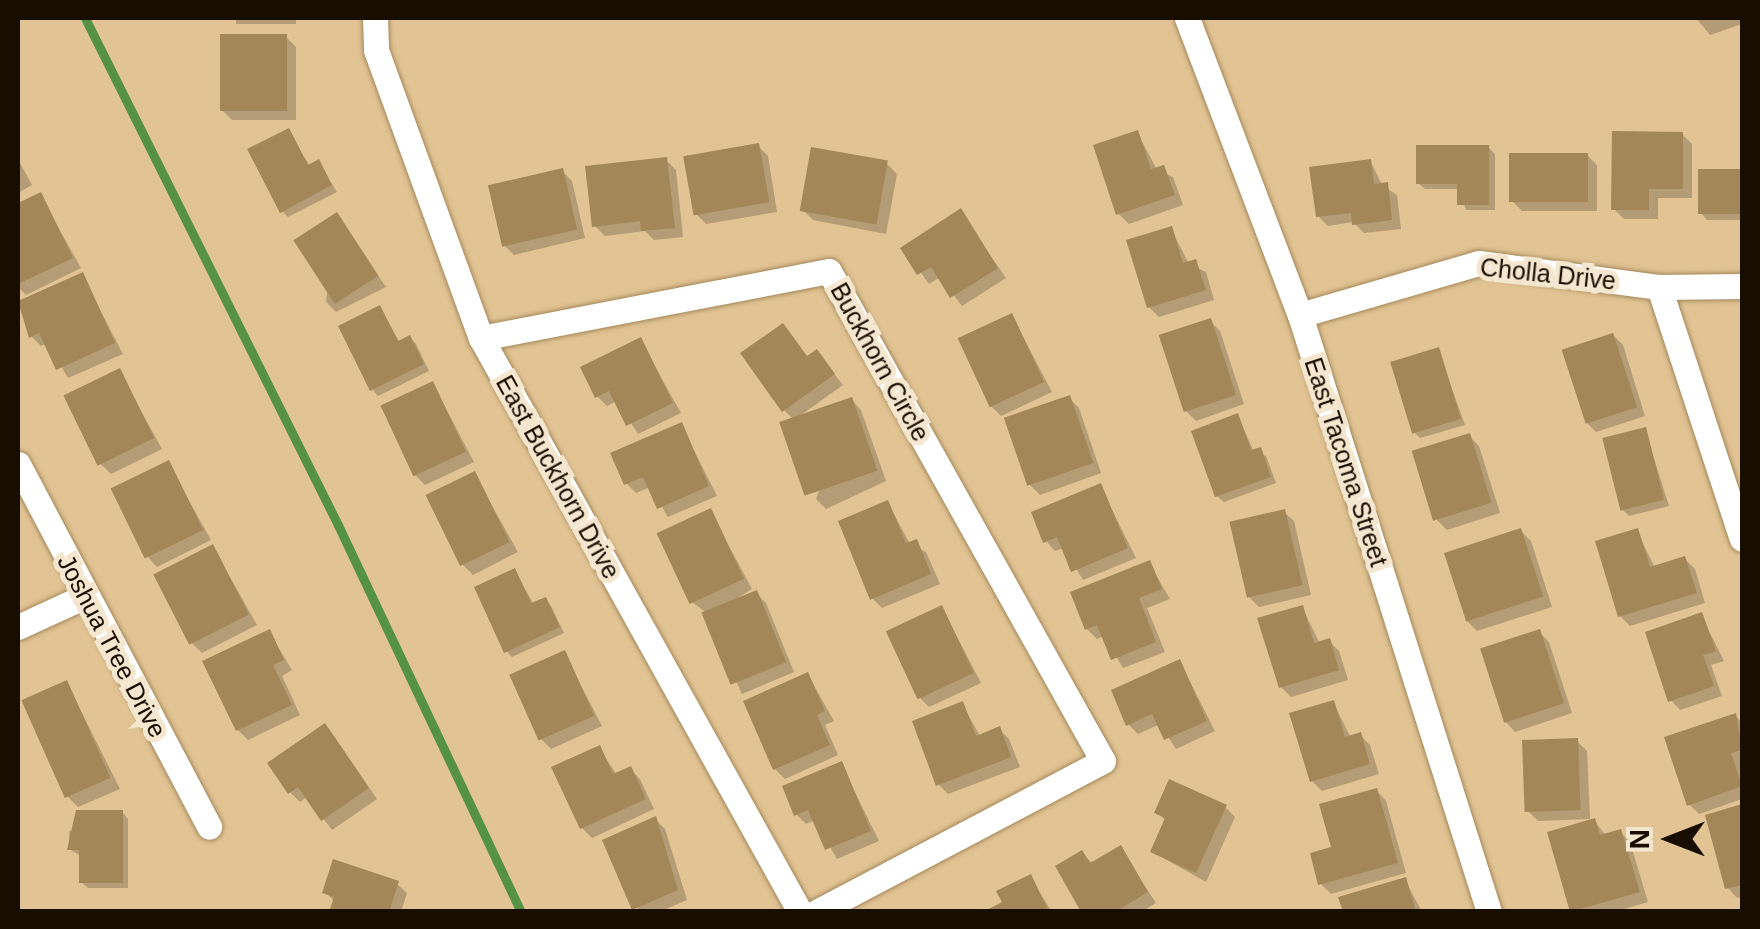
<!DOCTYPE html>
<html>
<head>
<meta charset="utf-8">
<style>
	body { margin:0 }
	#map { position:relative; width:1760px; height:929px; overflow:hidden; background:#e1c394; font-family:Helvetica,sans-serif }
	div>[style] { position:absolute }
	[style*='--x'] { left:calc(var(--x)*1px); top:calc(var(--y)*1px); width:calc(var(--w)*1px); rotate:calc(var(--a)*1deg) }
	.shadow>* { inset:0; background:#0003; transform-origin:0 0 }
	.stream>* { height:9px; margin:-4.5px; padding:0 4.5px; transform-origin:4.5px; border-radius:4.5px; background:#559246 }
	.building>* { inset:0; background:#a38759; transform-origin:0 0 }
	.roads { filter:drop-shadow(0 0 2px #a5895b) drop-shadow(0 0 2px #a5895b) }
	.minor>* { height:25px; margin:-12.5px; padding:0 12.5px; transform-origin:12.5px; border-radius:12.5px; background:#fff }
	span { translate:-50% -50%; white-space:nowrap; text-align:center; line-height:1.15; -webkit-text-stroke:10px #f5e6cf; paint-order:stroke }
	.street-label { font-size:25px; color:#180e00 }
	.frame { position:absolute; inset:0; border:20px solid #180e00; pointer-events:none }
	.north { position:absolute; left:1620px; top:789px; width:100px; height:100px; -webkit-text-stroke:8px #f5e6cf; paint-order:stroke; rotate:270deg; font-size:28px; font-weight:700; line-height:40px; text-align:center; color:#180e00 }
	.north::after { content:''; display:block; margin:auto; width:35px; height:45px; background:#180e00; clip-path:polygon(50% 0,100% 100%,50% 72%,0 100%) }
</style>
</head>
<body>
<div id="map">
	<div class="shadow">
		<i style="left:236px;top:18px;width:60px;height:6px"></i>
		<i style="clip-path:polygon(1696px 18px,1742px 18px,1742px 24px,1710px 35px)"></i>
		<i style="clip-path:polygon(286px 37px,296px 47px,296px 120px,232px 120px,222px 110px)"></i>
		<i style="clip-path:polygon(288px 131px,310px 166px,318px 162px,337px 192px,288px 217px,282px 211px)"></i>
		<i style="clip-path:polygon(1137px 132px,1157px 170px,1173px 177px,1183px 205px,1129px 224px,1119px 214px)"></i>
		<i style="clip-path:polygon(1682px 134px,1692px 144px,1692px 198px,1658px 198px,1658px 219px,1624px 219px,1614px 209px)"></i>
		<i style="clip-path:polygon(758px 146px,768px 156px,777px 212px,706px 224px,696px 214px)"></i>
		<i style="clip-path:polygon(1488px 147px,1495px 154px,1495px 210px,1466px 210px,1459px 189px,1425px 189px,1418px 183px)"></i>
		<i style="clip-path:polygon(1587px 155px,1597px 165px,1597px 211px,1522px 211px,1512px 201px)"></i>
		<i style="clip-path:polygon(18px 159px,32px 185px,18px 193px)"></i>
		<i style="clip-path:polygon(666px 160px,676px 170px,683px 237px,654px 240px,645px 231px,605px 236px,595px 226px)"></i>
		<i style="clip-path:polygon(1371px 162px,1382px 185px,1397px 195px,1401px 229px,1364px 233px,1353px 222px,1328px 226px,1318px 216px)"></i>
		<i style="clip-path:polygon(887px 164px,897px 174px,886px 234px,813px 220px,803px 210px)"></i>
		<i style="clip-path:polygon(562px 171px,572px 181px,585px 238px,514px 255px,504px 245px)"></i>
		<i style="clip-path:polygon(1701px 172px,1742px 172px,1742px 220px,1707px 220px,1701px 213px)"></i>
		<i style="clip-path:polygon(40px 195px,81px 268px,26px 295px,18px 287px,18px 206px)"></i>
		<i style="clip-path:polygon(960px 212px,1006px 278px,962px 306px,940px 277px,929px 284px,903px 248px)"></i>
		<i style="clip-path:polygon(336px 215px,386px 287px,336px 312px,326px 302px)"></i>
		<i style="clip-path:polygon(1171px 229px,1189px 264px,1206px 272px,1214px 300px,1159px 317px,1149px 307px)"></i>
		<i style="clip-path:polygon(82px 275px,123px 354px,68px 378px,47px 343px,41px 346px,31px 336px,18px 304px)"></i>
		<i style="clip-path:polygon(380px 308px,400px 343px,410px 338px,416px 344px,429px 371px,378px 396px,372px 389px)"></i>
		<i style="clip-path:polygon(1012px 316px,1052px 392px,1001px 416px,991px 406px)"></i>
		<i style="clip-path:polygon(1210px 321px,1220px 331px,1244px 404px,1196px 421px,1186px 411px)"></i>
		<i style="clip-path:polygon(1613px 335px,1623px 345px,1645px 416px,1596px 432px,1586px 422px)"></i>
		<i style="clip-path:polygon(640px 340px,681px 413px,638px 434px,617px 401px,607px 406px,597px 396px)"></i>
		<i style="clip-path:polygon(1438px 350px,1465px 425px,1420px 438px,1414px 432px)"></i>
		<i style="clip-path:polygon(817px 352px,843px 385px,794px 420px,784px 410px)"></i>
		<i style="clip-path:polygon(119px 371px,162px 449px,111px 474px,101px 464px)"></i>
		<i style="clip-path:polygon(433px 384px,474px 462px,425px 485px,415px 475px)"></i>
		<i style="clip-path:polygon(1069px 398px,1079px 408px,1101px 473px,1040px 495px,1030px 485px)"></i>
		<i style="clip-path:polygon(852px 400px,861px 410px,886px 481px,826px 509px,816px 499px)"></i>
		<i style="clip-path:polygon(1238px 416px,1254px 452px,1266px 456px,1276px 483px,1224px 502px,1217px 496px)"></i>
		<i style="clip-path:polygon(681px 425px,717px 496px,668px 517px,650px 487px,636px 493px,626px 483px)"></i>
		<i style="clip-path:polygon(1645px 430px,1669px 506px,1629px 516px,1623px 510px)"></i>
		<i style="clip-path:polygon(1469px 436px,1479px 446px,1500px 513px,1447px 530px,1437px 520px)"></i>
		<i style="clip-path:polygon(168px 463px,211px 540px,157px 567px,148px 557px)"></i>
		<i style="clip-path:polygon(474px 474px,518px 552px,473px 575px,463px 565px)"></i>
		<i style="clip-path:polygon(1100px 486px,1136px 558px,1083px 580px,1064px 548px,1055px 551px,1046px 541px)"></i>
		<i style="clip-path:polygon(888px 503px,910px 544px,926px 552px,940px 584px,882px 608px,872px 598px)"></i>
		<i style="clip-path:polygon(710px 511px,752px 589px,727px 605px,756px 593px,766px 603px,794px 672px,742px 694px,704px 611px,692px 602px)"></i>
		<i style="clip-path:polygon(1284px 512px,1294px 521px,1311px 595px,1259px 607px,1249px 597px)"></i>
		<i style="clip-path:polygon(1521px 531px,1531px 541px,1552px 607px,1477px 631px,1467px 621px)"></i>
		<i style="clip-path:polygon(1637px 531px,1655px 568px,1685px 559px,1695px 569px,1705px 603px,1630px 626px,1620px 616px)"></i>
		<i style="clip-path:polygon(213px 547px,257px 625px,202px 653px,192px 643px)"></i>
		<i style="clip-path:polygon(1149px 563px,1170px 599px,1147px 608px,1165px 652px,1123px 668px,1104px 636px,1097px 639px,1087px 629px)"></i>
		<i style="clip-path:polygon(515px 571px,534px 605px,545px 600px,551px 606px,564px 633px,512px 657px,506px 651px)"></i>
		<i style="clip-path:polygon(1302px 607px,1320px 644px,1329px 641px,1339px 651px,1348px 680px,1291px 697px,1281px 687px)"></i>
		<i style="clip-path:polygon(942px 608px,981px 683px,929px 707px,919px 697px)"></i>
		<i style="clip-path:polygon(1701px 615px,1724px 661px,1711px 665px,1722px 696px,1680px 710px,1671px 700px)"></i>
		<i style="clip-path:polygon(269px 632px,292px 670px,282px 676px,300px 715px,248px 740px,238px 730px)"></i>
		<i style="clip-path:polygon(1539px 632px,1549px 642px,1572px 713px,1515px 732px,1506px 722px)"></i>
		<i style="clip-path:polygon(564px 653px,602px 726px,551px 749px,541px 739px)"></i>
		<i style="clip-path:polygon(1180px 662px,1215px 731px,1176px 749px,1160px 724px,1138px 734px,1128px 724px)"></i>
		<i style="clip-path:polygon(808px 675px,834px 721px,825px 725px,838px 755px,785px 779px,775px 769px)"></i>
		<i style="clip-path:polygon(67px 683px,120px 789px,78px 807px,68px 797px)"></i>
		<i style="clip-path:polygon(1333px 702px,1351px 738px,1360px 735px,1370px 745px,1379px 774px,1322px 791px,1312px 781px)"></i>
		<i style="clip-path:polygon(962px 704px,980px 736px,999px 729px,1009px 739px,1020px 767px,948px 794px,938px 784px)"></i>
		<i style="clip-path:polygon(1735px 715px,1742px 723px,1742px 799px,1699px 814px,1689px 804px)"></i>
		<i style="clip-path:polygon(334px 736px,377px 799px,332px 830px,307px 797px,300px 802px,290px 792px)"></i>
		<i style="clip-path:polygon(1577px 741px,1587px 751px,1590px 819px,1538px 821px,1528px 811px)"></i>
		<i style="clip-path:polygon(599px 748px,617px 775px,630px 769px,640px 779px,654px 809px,592px 838px,582px 828px)"></i>
		<i style="clip-path:polygon(841px 764px,879px 841px,837px 859px,815px 820px,806px 824px,796px 814px)"></i>
		<i style="clip-path:polygon(1377px 791px,1386px 801px,1406px 873px,1331px 894px,1321px 884px,1334px 848px)"></i>
		<i style="clip-path:polygon(1225px 807px,1235px 817px,1206px 882px,1153px 852px,1166px 821px,1157px 812px)"></i>
		<i style="clip-path:polygon(1742px 807px,1742px 897px,1737px 898px,1728px 888px,1708px 816px)"></i>
		<i style="clip-path:polygon(122px 812px,128px 819px,128px 888px,88px 888px,81px 882px,81px 856px,69px 849px,69px 831px)"></i>
		<i style="clip-path:polygon(655px 819px,665px 829px,687px 900px,659px 912px,637px 912px)"></i>
		<i style="clip-path:polygon(1594px 820px,1606px 836px,1620px 832px,1630px 842px,1648px 902px,1614px 912px,1573px 912px,1550px 833px)"></i>
		<i style="clip-path:polygon(1120px 848px,1156px 903px,1141px 912px,1084px 912px,1082px 853px,1093px 864px)"></i>
		<i style="clip-path:polygon(1030px 877px,1052px 912px,988px 912px,1005px 903px)"></i>
		<i style="clip-path:polygon(1405px 880px,1422px 912px,1345px 912px)"></i>
		<i style="clip-path:polygon(397px 884px,407px 893px,401px 912px,332px 912px,335px 902px,325px 892px)"></i>
	</div>
	<div class="stream">
		<i style="--x:85;--y:18;--w:567;--a:63.48"></i>
		<i style="--x:338;--y:525;--w:428;--a:64.7"></i>
	</div>
	<div class="building">
		<i style="left:220px;top:34px;width:67px;height:77px"></i>
		<i style="clip-path:polygon(289px 128px,308px 165px,319px 159px,332px 185px,280px 213px,247px 149px)"></i>
		<i style="clip-path:polygon(1138px 130px,1151px 169px,1164px 165px,1175px 195px,1116px 215px,1093px 145px)"></i>
		<i style="clip-path:polygon(1612px 131px,1683px 132px,1683px 189px,1649px 189px,1649px 210px,1611px 210px)"></i>
		<i style="left:759px;top:143px;width:60px;height:77px;rotate:80deg"></i>
		<i style="clip-path:polygon(1416px 145px,1489px 145px,1489px 205px,1457px 205px,1457px 184px,1416px 184px)"></i>
		<i style="left:811px;top:147px;width:78px;height:65px;rotate:10deg"></i>
		<i style="left:1509px;top:153px;width:79px;height:49px"></i>
		<i style="clip-path:polygon(667px 157px,675px 228px,641px 231px,640px 221px,592px 227px,585px 166px)"></i>
		<i style="clip-path:polygon(1371px 159px,1374px 184px,1388px 182px,1392px 220px,1352px 225px,1351px 213px,1316px 217px,1309px 167px)"></i>
		<i style="left:563px;top:168px;width:63px;height:77px;rotate:77deg"></i>
		<i style="left:1698px;top:169px;width:44px;height:45px"></i>
		<i style="clip-path:polygon(41px 192px,73px 258px,18px 284px,18px 203px)"></i>
		<i style="clip-path:polygon(961px 208px,998px 268px,950px 298px,931px 267px,917px 275px,900px 248px)"></i>
		<i style="left:337px;top:212px;width:76px;height:52px;rotate:57deg"></i>
		<i style="clip-path:polygon(1172px 226px,1183px 263px,1196px 259px,1206px 290px,1147px 308px,1126px 240px)"></i>
		<i style="clip-path:polygon(83px 272px,115px 343px,56px 370px,39px 333px,29px 338px,18px 301px)"></i>
		<i style="clip-path:polygon(380px 305px,398px 341px,410px 335px,424px 364px,370px 391px,338px 326px)"></i>
		<i style="left:1012px;top:313px;width:76px;height:60px;rotate:65deg"></i>
		<i style="left:1211px;top:318px;width:81px;height:55px;rotate:72deg"></i>
		<i style="clip-path:polygon(783px 323px,807px 356px,817px 349px,835px 374px,782px 412px,740px 353px)"></i>
		<i style="left:1613px;top:333px;width:78px;height:54px;rotate:72deg"></i>
		<i style="clip-path:polygon(641px 337px,673px 403px,626px 426px,609px 391px,595px 398px,580px 367px)"></i>
		<i style="left:1439px;top:347px;width:75px;height:51px;rotate:73deg"></i>
		<i style="left:120px;top:368px;width:78px;height:63px;rotate:64deg"></i>
		<i style="left:433px;top:381px;width:78px;height:58px;rotate:65deg"></i>
		<i style="left:1070px;top:395px;width:72px;height:70px;rotate:71deg"></i>
		<i style="left:852px;top:397px;width:78px;height:77px;rotate:71deg"></i>
		<i style="clip-path:polygon(1238px 413px,1251px 450px,1261px 447px,1271px 477px,1215px 497px,1191px 431px)"></i>
		<i style="clip-path:polygon(682px 422px,709px 486px,657px 509px,643px 477px,624px 485px,610px 453px)"></i>
		<i style="left:1646px;top:427px;width:75px;height:45px;rotate:76deg"></i>
		<i style="left:1470px;top:433px;width:73px;height:61px;rotate:73deg"></i>
		<i style="left:169px;top:460px;width:78px;height:65px;rotate:64deg"></i>
		<i style="left:475px;top:471px;width:79px;height:55px;rotate:64deg"></i>
		<i style="clip-path:polygon(1101px 483px,1128px 548px,1071px 572px,1057px 537px,1043px 543px,1031px 512px)"></i>
		<i style="clip-path:polygon(888px 500px,906px 543px,917px 539px,931px 574px,870px 600px,838px 521px)"></i>
		<i style="left:711px;top:508px;width:78px;height:60px;rotate:65deg"></i>
		<i style="left:1285px;top:509px;width:78px;height:57px;rotate:77deg"></i>
		<i style="left:1521px;top:528px;width:72px;height:81px;rotate:72deg"></i>
		<i style="clip-path:polygon(1638px 528px,1650px 567px,1685px 556px,1697px 593px,1618px 617px,1595px 541px)"></i>
		<i style="left:213px;top:544px;width:79px;height:67px;rotate:63deg"></i>
		<i style="clip-path:polygon(1150px 560px,1162px 589px,1139px 598px,1156px 642px,1111px 660px,1097px 625px,1085px 630px,1070px 592px)"></i>
		<i style="clip-path:polygon(515px 568px,531px 603px,546px 597px,560px 627px,504px 653px,474px 587px)"></i>
		<i style="left:757px;top:590px;width:78px;height:60px;rotate:68deg"></i>
		<i style="left:942px;top:605px;width:75px;height:62px;rotate:65deg"></i>
		<i style="clip-path:polygon(1303px 605px,1314px 643px,1330px 638px,1339px 670px,1279px 688px,1257px 618px)"></i>
		<i style="clip-path:polygon(1702px 612px,1716px 651px,1703px 655px,1714px 686px,1668px 702px,1645px 632px)"></i>
		<i style="clip-path:polygon(270px 629px,284px 660px,273px 665px,292px 705px,236px 731px,202px 661px)"></i>
		<i style="left:1540px;top:629px;width:78px;height:63px;rotate:72deg"></i>
		<i style="left:565px;top:650px;width:72px;height:61px;rotate:66deg"></i>
		<i style="clip-path:polygon(1180px 659px,1207px 721px,1164px 740px,1152px 714px,1126px 726px,1111px 690px)"></i>
		<i style="clip-path:polygon(808px 672px,825px 711px,817px 715px,830px 745px,773px 770px,743px 701px)"></i>
		<i style="left:67px;top:680px;width:107px;height:50px;rotate:66deg"></i>
		<i style="clip-path:polygon(1334px 700px,1345px 737px,1361px 732px,1370px 764px,1310px 782px,1289px 713px)"></i>
		<i style="clip-path:polygon(963px 701px,976px 736px,1000px 726px,1011px 757px,936px 786px,912px 721px)"></i>
		<i style="clip-path:polygon(1736px 713px,1742px 750px,1731px 753px,1742px 786px,1687px 806px,1664px 737px)"></i>
		<i style="clip-path:polygon(325px 723px,369px 788px,321px 821px,298px 787px,288px 794px,267px 763px)"></i>
		<i style="left:1578px;top:738px;width:72px;height:56px;rotate:88deg"></i>
		<i style="clip-path:polygon(600px 745px,613px 774px,631px 766px,646px 799px,580px 829px,551px 767px)"></i>
		<i style="clip-path:polygon(842px 761px,871px 831px,825px 850px,808px 810px,794px 816px,782px 786px)"></i>
		<i style="clip-path:polygon(1169px 779px,1227px 805px,1196px 873px,1150px 852px,1165px 818px,1154px 813px)"></i>
		<i style="clip-path:polygon(1377px 788px,1398px 863px,1318px 885px,1310px 853px,1331px 847px,1319px 804px)"></i>
		<i style="clip-path:polygon(1742px 804px,1742px 885px,1725px 889px,1705px 815px)"></i>
		<i style="clip-path:polygon(76px 810px,123px 810px,123px 883px,79px 883px,79px 850px,67px 850px)"></i>
		<i style="clip-path:polygon(656px 816px,678px 890px,632px 910px,602px 840px)"></i>
		<i style="clip-path:polygon(1595px 818px,1600px 835px,1621px 829px,1640px 892px,1570px 912px,1547px 832px)"></i>
		<i style="clip-path:polygon(1121px 845px,1148px 892px,1115px 912px,1081px 912px,1055px 866px,1082px 850px,1090px 863px)"></i>
		<i style="clip-path:polygon(333px 859px,399px 881px,389px 912px,329px 912px,334px 897px,322px 893px)"></i>
		<i style="clip-path:polygon(1031px 874px,1049px 912px,983px 912px,1002px 902px,996px 891px)"></i>
		<i style="clip-path:polygon(1406px 877px,1416px 912px,1343px 912px,1338px 897px)"></i>
	</div>
	<div class="roads">
		<div class="minor">
			<i style="--x:375;--y:18;--w:32;--a:88"></i>
			<i style="--x:376;--y:50;--w:307;--a:70"></i>
			<i style="--x:481;--y:338;--w:657;--a:60.94"></i>
			<i style="--x:1187;--y:18;--w:318;--a:69.2"></i>
			<i style="--x:1300;--y:315;--w:626;--a:72.43"></i>
			<i style="--x:1659;--y:287;--w:265;--a:71.8"></i>
			<i style="--x:1300;--y:315;--w:186;--a:-16.2"></i>
			<i style="--x:1479;--y:263;--w:182;--a:7.6"></i>
			<i style="--x:1659;--y:287;--w:83;--a:-0.7"></i>
			<i style="--x:481;--y:338;--w:354;--a:-10.9"></i>
			<i style="--x:829;--y:271;--w:561;--a:60.79"></i>
			<i style="--x:1103;--y:761;--w:323;--a:152.2"></i>
			<i style="--x:18;--y:464;--w:410;--a:62.2"></i>
			<i style="--x:18;--y:627;--w:72;--a:-24.8"></i>
		</div>
	</div>
	<div class="street-label">
		<span style="left:1548px;top:274px;rotate:6deg">Cholla Drive</span>
		<span style="left:880px;top:362px;rotate:61deg">Buckhorn Circle</span>
		<span style="left:1346px;top:462px;rotate:72deg">East Tacoma Street</span>
		<span style="left:558px;top:477px;rotate:61deg">East Buckhorn Drive</span>
		<span style="left:112px;top:646px;rotate:62deg">Joshua Tree Drive</span>
	</div>
	<div class="frame"></div>
	<div class="north">N</div>
</div>
</body>
</html>
